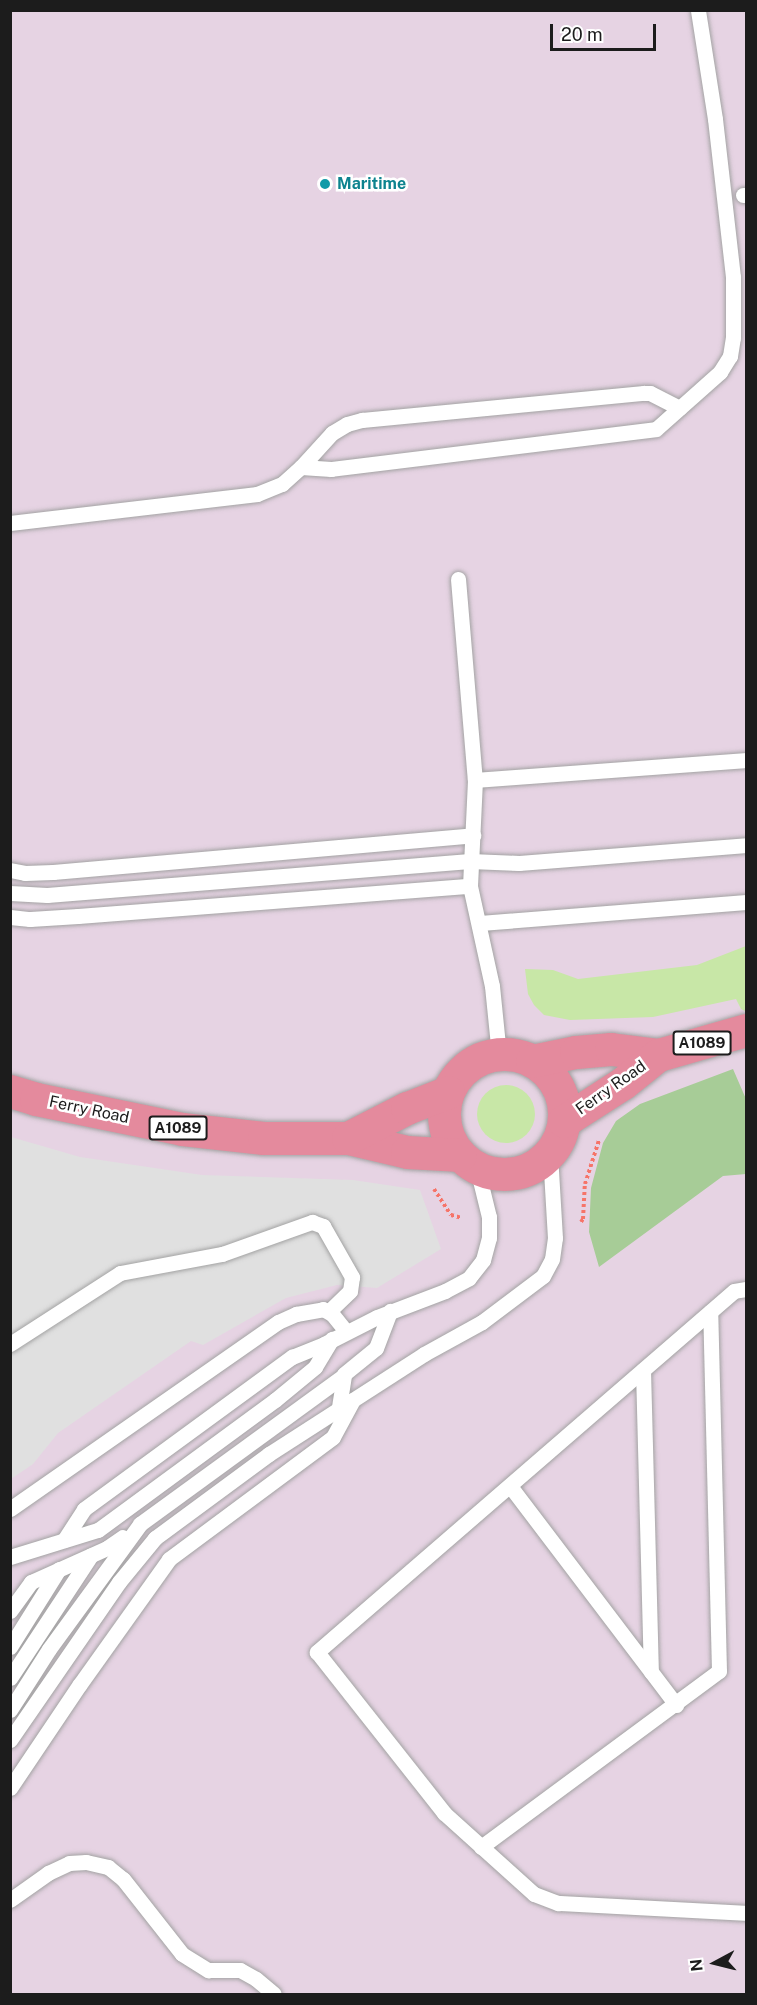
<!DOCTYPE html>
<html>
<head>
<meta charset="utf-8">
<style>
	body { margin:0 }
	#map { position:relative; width:757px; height:2005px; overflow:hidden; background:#ede9e1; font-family:"Public Sans",sans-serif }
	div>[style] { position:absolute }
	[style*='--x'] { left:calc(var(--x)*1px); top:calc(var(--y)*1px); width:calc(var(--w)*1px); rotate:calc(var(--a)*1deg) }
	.industrial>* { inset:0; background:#e6d3e3; transform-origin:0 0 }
	.grass>* { inset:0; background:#c8e7a7 }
	.round { border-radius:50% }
	.forest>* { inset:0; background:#a7cc97 }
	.parking>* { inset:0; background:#e0e0e0 }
	.path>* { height:4px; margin-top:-2px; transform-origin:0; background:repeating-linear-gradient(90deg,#f67469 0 3px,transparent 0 6px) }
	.roads { filter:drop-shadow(0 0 2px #a3a3a3) drop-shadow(0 0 2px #a3a3a3) }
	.lane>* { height:15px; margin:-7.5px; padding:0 7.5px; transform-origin:7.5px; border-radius:7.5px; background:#fff }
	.highway>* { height:33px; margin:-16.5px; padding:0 16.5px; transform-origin:16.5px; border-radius:16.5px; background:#e48a9d }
	.highway>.ring { margin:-16.5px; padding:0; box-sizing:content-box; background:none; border:33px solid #e48a9d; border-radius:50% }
	.dots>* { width:16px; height:16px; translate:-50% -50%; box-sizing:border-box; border:3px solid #fff; border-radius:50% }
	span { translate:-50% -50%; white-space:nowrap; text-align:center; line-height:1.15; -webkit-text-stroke:5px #fff; paint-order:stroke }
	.shield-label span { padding:2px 4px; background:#fff; border:2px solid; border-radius:4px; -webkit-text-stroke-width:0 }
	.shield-label { font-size:15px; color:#1c1c1c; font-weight:700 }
	.culture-label { font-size:16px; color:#0d838f; font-weight:700 }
	.left { translate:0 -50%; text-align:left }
	.street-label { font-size:16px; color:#1c1c1c }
	.frame { position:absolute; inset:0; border:12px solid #1c1c1c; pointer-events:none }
	.north { position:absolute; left:685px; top:1933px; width:60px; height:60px; -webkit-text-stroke:4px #fff; paint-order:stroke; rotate:263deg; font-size:16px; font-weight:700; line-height:24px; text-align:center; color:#1c1c1c }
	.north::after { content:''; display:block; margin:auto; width:21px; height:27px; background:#1c1c1c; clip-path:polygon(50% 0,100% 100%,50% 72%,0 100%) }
	.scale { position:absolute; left:550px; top:24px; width:106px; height:27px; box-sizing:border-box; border:3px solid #1c1c1c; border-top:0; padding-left:8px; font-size:18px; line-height:21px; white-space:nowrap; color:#1c1c1c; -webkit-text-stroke:4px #fff; paint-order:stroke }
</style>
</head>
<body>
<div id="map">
	<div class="industrial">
		<i style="left:11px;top:11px;width:735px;height:1983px"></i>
	</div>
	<div class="grass">
		<i style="clip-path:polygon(746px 946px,745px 1011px,741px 1009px,736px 999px,653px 1017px,570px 1020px,544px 1015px,534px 1005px,528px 994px,525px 969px,553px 970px,578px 979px,697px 965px)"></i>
		<i class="round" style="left:477px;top:1085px;width:58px;height:58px"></i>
	</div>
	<div class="forest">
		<i style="clip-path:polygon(733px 1069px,746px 1099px,746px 1174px,723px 1176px,599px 1267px,589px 1232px,591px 1188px,603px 1143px,616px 1121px,640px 1104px)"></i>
	</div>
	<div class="parking">
		<i style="clip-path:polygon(11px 1137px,80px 1157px,202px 1175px,353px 1180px,420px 1190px,441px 1249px,377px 1288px,337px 1285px,286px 1298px,203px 1345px,191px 1341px,58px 1433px,33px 1464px,11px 1479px)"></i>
	</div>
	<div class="path">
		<i style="--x:434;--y:1189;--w:31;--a:57"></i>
		<i style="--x:451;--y:1215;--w:11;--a:15"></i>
		<i style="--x:581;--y:1222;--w:4;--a:-56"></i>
		<i style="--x:583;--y:1219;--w:35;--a:-87"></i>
		<i style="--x:585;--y:1184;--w:46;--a:-72.3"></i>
	</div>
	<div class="roads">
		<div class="lane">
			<i style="--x:743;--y:195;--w:3;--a:0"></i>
			<i style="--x:301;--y:467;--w:46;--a:-47.6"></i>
			<i style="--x:332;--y:433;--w:17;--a:-31"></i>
			<i style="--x:347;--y:424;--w:16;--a:-15"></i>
			<i style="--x:362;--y:420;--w:283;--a:-5.5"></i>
			<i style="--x:644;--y:393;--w:6;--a:0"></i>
			<i style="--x:650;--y:393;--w:33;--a:27"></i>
			<i style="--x:10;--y:523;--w:249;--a:-6.7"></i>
			<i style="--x:257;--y:494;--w:27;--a:-22"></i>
			<i style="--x:282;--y:484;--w:25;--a:-42"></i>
			<i style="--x:301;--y:467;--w:30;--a:4"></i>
			<i style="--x:331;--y:469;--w:327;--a:-7"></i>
			<i style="--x:656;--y:429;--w:86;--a:-41.7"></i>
			<i style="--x:720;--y:372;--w:19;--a:-58"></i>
			<i style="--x:730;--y:356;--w:18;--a:-81"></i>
			<i style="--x:733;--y:338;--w:61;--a:-90"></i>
			<i style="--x:733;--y:277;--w:159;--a:-96.5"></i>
			<i style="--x:715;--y:119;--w:110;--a:-98.9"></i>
			<i style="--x:458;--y:579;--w:202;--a:85.2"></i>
			<i style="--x:475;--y:780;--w:106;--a:92.7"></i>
			<i style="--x:470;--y:886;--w:102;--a:77.6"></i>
			<i style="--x:492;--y:986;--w:69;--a:84.2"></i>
			<i style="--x:475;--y:780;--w:272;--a:-4.2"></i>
			<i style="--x:10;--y:870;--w:15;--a:11"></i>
			<i style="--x:25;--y:873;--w:28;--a:-2"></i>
			<i style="--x:53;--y:872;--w:422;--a:-5"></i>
			<i style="--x:10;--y:893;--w:37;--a:3"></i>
			<i style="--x:47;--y:895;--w:424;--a:-4.6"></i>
			<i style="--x:470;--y:861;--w:49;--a:2.3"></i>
			<i style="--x:519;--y:863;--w:228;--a:-4.5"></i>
			<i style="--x:10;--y:917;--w:20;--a:6"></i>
			<i style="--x:30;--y:919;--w:48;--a:-3.6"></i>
			<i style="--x:78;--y:916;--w:393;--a:-4.4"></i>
			<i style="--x:480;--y:923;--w:267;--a:-4.5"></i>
			<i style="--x:746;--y:1289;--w:12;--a:171"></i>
			<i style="--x:734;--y:1291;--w:552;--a:139.12"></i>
			<i style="--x:317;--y:1652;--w:205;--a:51.7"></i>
			<i style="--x:444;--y:1813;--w:121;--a:42"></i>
			<i style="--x:534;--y:1894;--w:26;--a:21"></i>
			<i style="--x:558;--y:1903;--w:188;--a:3"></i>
			<i style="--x:10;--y:1344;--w:131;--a:-32.8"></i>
			<i style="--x:120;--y:1273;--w:104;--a:-10.6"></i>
			<i style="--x:222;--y:1254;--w:96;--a:-19.6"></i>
			<i style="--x:312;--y:1222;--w:12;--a:20"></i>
			<i style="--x:323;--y:1226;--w:59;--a:60.4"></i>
			<i style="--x:352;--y:1277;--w:14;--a:98"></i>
			<i style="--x:350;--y:1291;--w:29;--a:136"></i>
			<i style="--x:643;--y:1370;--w:302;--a:88.5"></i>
			<i style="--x:339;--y:1407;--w:33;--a:-81"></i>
			<i style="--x:344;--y:1374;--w:41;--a:-39.1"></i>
			<i style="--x:376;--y:1348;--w:40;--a:-69"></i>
			<i style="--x:510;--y:1486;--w:275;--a:52.8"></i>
			<i style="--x:10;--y:1509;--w:327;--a:-34.9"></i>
			<i style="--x:278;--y:1322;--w:20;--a:-24"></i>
			<i style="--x:296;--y:1314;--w:27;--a:-10"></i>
			<i style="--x:323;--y:1309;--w:10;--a:29"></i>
			<i style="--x:332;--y:1314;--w:22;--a:51"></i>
			<i style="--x:64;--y:1540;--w:37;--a:-57"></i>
			<i style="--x:84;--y:1509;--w:258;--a:-36.2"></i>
			<i style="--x:292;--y:1357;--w:35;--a:-22"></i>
			<i style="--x:324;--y:1344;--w:59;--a:-27"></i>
			<i style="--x:377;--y:1317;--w:73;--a:-20.9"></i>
			<i style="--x:445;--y:1291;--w:27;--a:-28"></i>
			<i style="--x:469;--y:1278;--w:23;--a:-52"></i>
			<i style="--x:483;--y:1260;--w:23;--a:-75"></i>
			<i style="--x:489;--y:1238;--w:21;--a:-90"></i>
			<i style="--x:489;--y:1217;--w:50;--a:-103.8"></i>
			<i style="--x:10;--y:1557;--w:92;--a:-17.1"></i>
			<i style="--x:98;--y:1530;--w:220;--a:-36.3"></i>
			<i style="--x:275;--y:1400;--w:52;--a:-39.5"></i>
			<i style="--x:315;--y:1367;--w:33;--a:-59"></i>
			<i style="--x:10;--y:1611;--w:36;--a:-54"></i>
			<i style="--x:31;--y:1582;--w:83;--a:-24.1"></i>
			<i style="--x:107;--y:1548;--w:19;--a:-35"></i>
			<i style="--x:10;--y:1647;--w:92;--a:-57.9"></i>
			<i style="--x:10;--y:1678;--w:147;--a:-56.6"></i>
			<i style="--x:10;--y:1710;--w:72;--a:-57.4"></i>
			<i style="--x:49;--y:1649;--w:155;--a:-53.9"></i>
			<i style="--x:140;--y:1524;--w:251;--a:-36.1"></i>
			<i style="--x:10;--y:1740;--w:192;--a:-55.4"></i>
			<i style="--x:119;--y:1582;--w:57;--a:-50.7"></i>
			<i style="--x:155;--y:1538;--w:142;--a:-36.4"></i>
			<i style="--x:269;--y:1454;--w:184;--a:-32.8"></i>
			<i style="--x:424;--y:1354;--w:66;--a:-28.9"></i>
			<i style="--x:482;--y:1322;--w:76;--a:-37"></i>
			<i style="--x:543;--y:1276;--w:19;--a:-62"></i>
			<i style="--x:552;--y:1259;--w:21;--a:-82"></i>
			<i style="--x:555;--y:1238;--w:84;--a:-93.4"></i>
			<i style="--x:10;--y:1788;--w:125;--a:-56.1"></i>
			<i style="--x:80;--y:1684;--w:153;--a:-54.5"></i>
			<i style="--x:169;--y:1559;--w:204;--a:-36.6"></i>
			<i style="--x:333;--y:1437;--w:42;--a:-61.6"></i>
			<i style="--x:481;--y:1847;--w:296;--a:-36.5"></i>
			<i style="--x:719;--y:1671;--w:359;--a:-91.4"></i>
			<i style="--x:10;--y:1900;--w:47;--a:-35.4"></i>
			<i style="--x:48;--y:1873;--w:23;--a:-25"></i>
			<i style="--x:69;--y:1863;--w:17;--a:-3"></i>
			<i style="--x:86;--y:1862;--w:23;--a:13"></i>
			<i style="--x:108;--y:1867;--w:19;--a:39"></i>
			<i style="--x:123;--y:1879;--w:95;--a:51.8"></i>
			<i style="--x:182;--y:1954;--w:31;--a:32"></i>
			<i style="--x:208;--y:1970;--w:32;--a:0"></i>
			<i style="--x:240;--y:1970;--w:18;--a:29"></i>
			<i style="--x:256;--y:1979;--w:23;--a:40"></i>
		</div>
		<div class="highway">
			<i class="ring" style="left:444px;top:1054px;width:87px;height:87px"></i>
			<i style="--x:532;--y:1061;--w:45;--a:-11.6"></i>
			<i style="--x:576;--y:1052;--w:35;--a:-5"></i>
			<i style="--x:611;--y:1049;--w:47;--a:7.3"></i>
			<i style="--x:658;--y:1055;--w:91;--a:-15.9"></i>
			<i style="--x:10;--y:1091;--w:27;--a:17"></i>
			<i style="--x:36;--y:1099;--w:149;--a:11.6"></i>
			<i style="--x:182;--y:1129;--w:82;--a:6.3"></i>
			<i style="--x:264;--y:1138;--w:84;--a:0"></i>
			<i style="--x:348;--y:1138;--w:61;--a:13.3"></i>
			<i style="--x:407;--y:1152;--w:53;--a:3.2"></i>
			<i style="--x:564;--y:1121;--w:70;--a:-32.8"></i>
			<i style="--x:623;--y:1083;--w:45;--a:-38.7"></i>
			<i style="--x:348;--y:1138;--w:66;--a:-27"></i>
			<i style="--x:407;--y:1108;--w:44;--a:-21.3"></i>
		</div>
	</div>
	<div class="dots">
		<i style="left:325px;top:184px;background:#0f9aa8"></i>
	</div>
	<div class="shield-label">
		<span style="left:702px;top:1043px">A1089</span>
		<span style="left:178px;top:1128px">A1089</span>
	</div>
	<div class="culture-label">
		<span class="left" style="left:337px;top:184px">Maritime</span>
	</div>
	<div class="street-label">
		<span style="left:611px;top:1088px;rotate:-35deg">Ferry Road</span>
		<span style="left:89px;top:1110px;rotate:12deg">Ferry Road</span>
	</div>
	<div class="frame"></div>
	<div class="north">N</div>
	<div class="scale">20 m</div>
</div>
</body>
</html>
